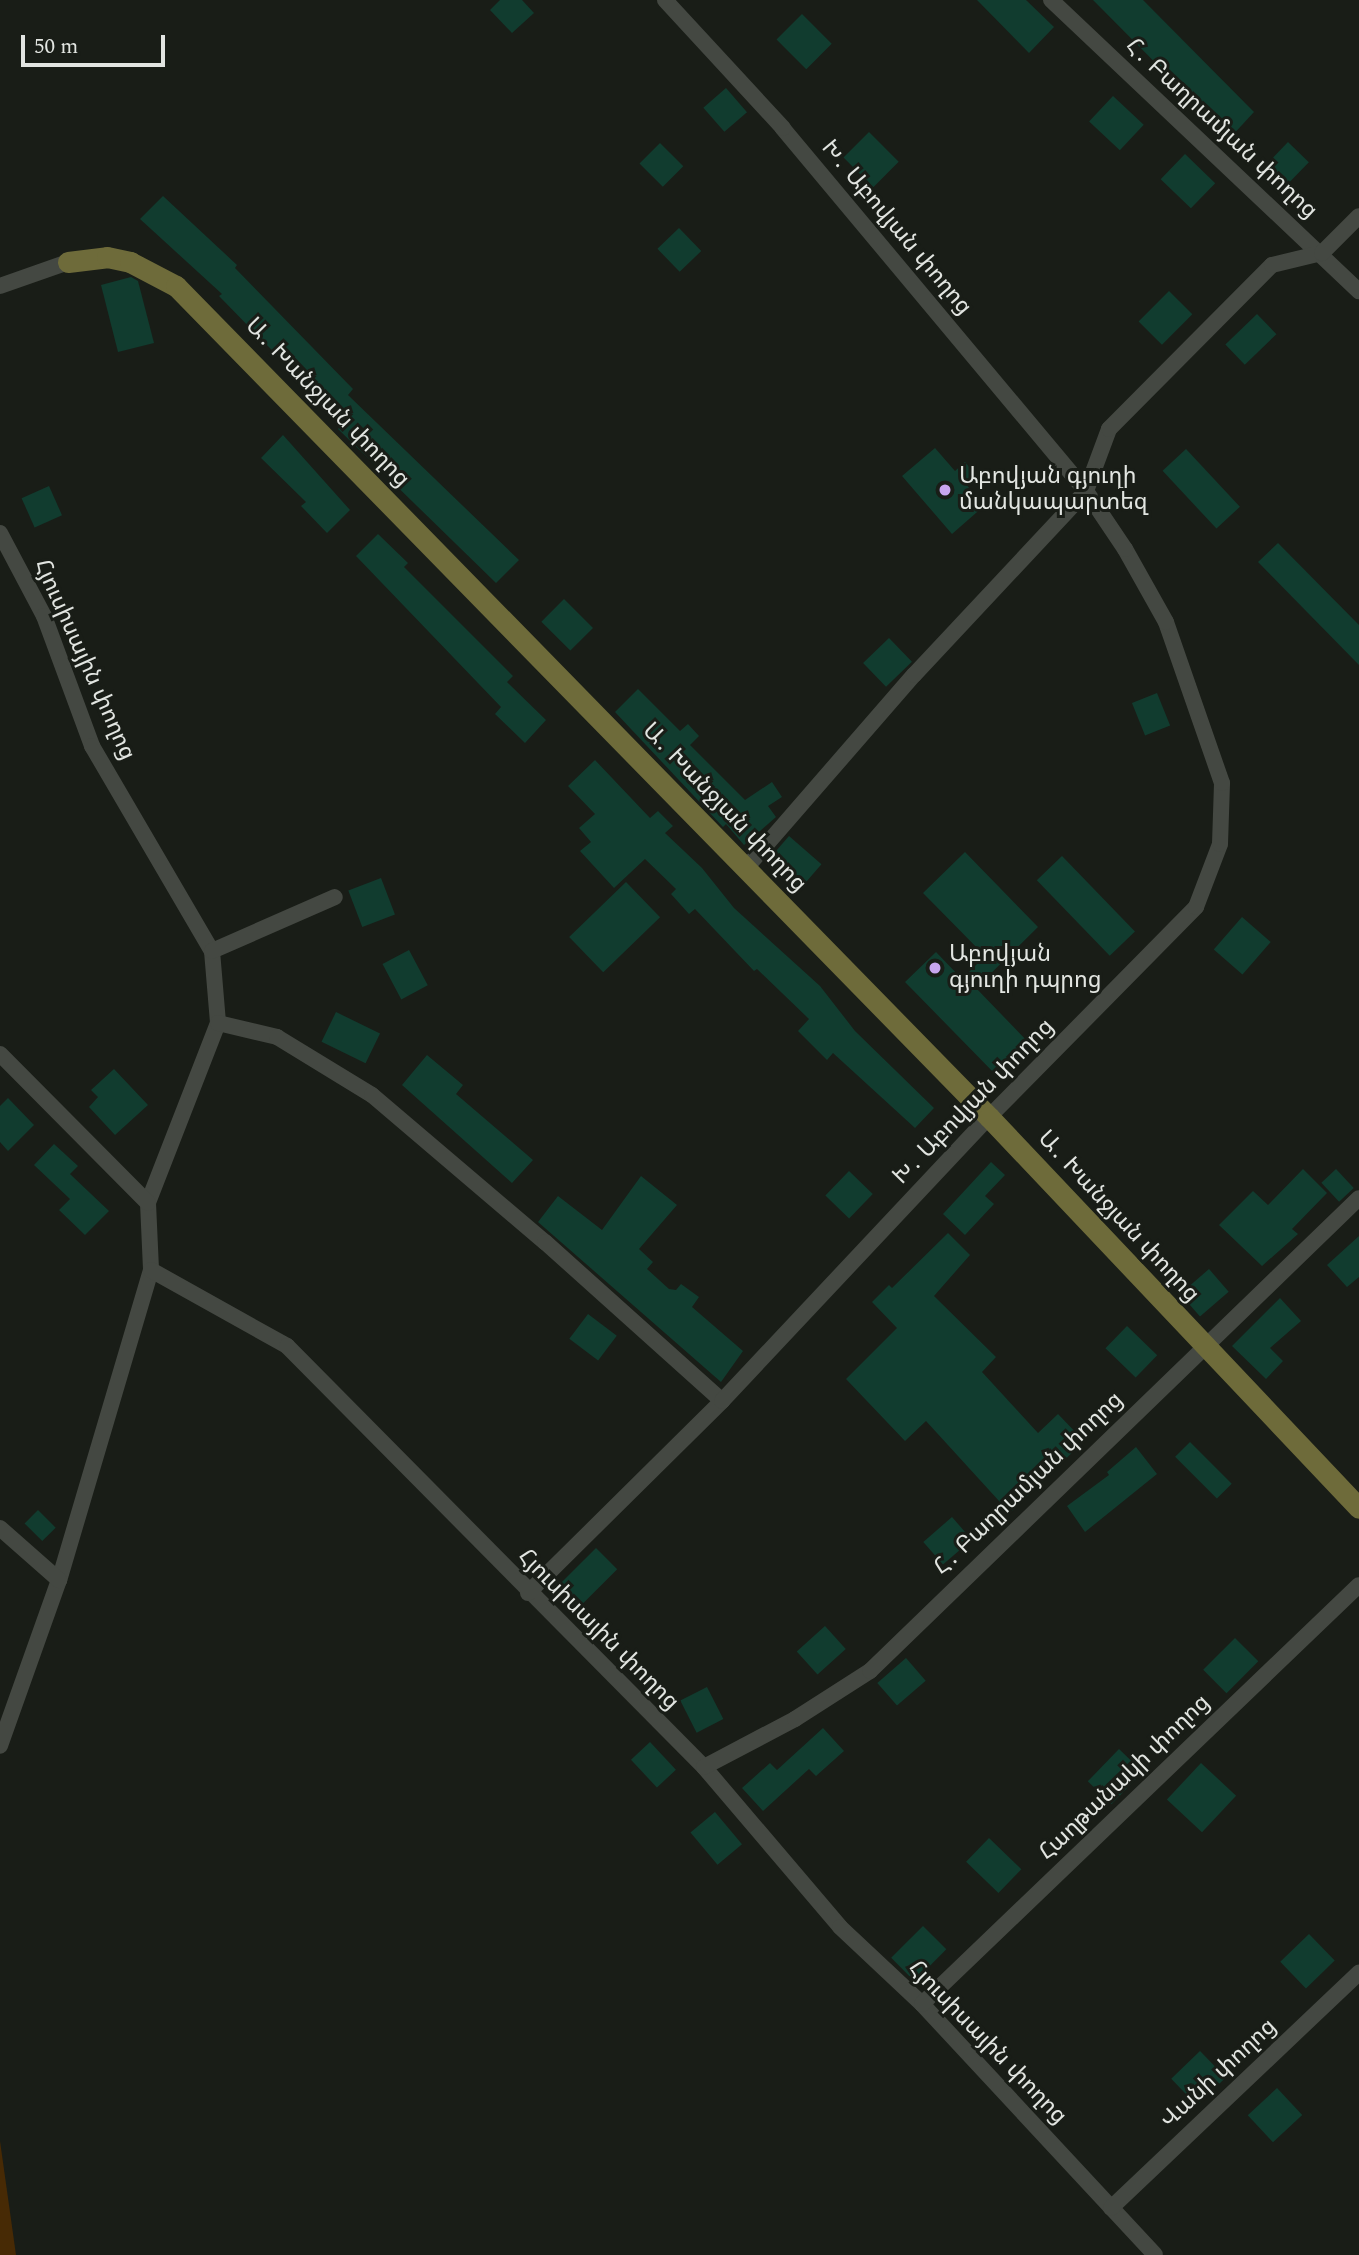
<!DOCTYPE html>
<html>
<head>
<meta charset="utf-8">
<style>
	body { margin:0 }
	#map { position:relative; width:1359px; height:2255px; overflow:hidden; background:#191d17; font-family:Spectral,"Noto Sans Armenian",serif }
	div>[style] { position:absolute }
	[style*='--x'] { left:calc(var(--x)*1px); top:calc(var(--y)*1px); width:calc(var(--w)*1px); rotate:calc(var(--a)*1deg) }
	.green>* { inset:0; background:#472a05 }
	.building>* { inset:0; background:#113c2f; transform-origin:0 0 }
	.street>* { height:16px; margin:-8px; padding:0 8px; transform-origin:8px; border-radius:8px; background:#444842 }
	.secondary>* { height:21px; margin:-10.5px; padding:0 10.5px; transform-origin:10.5px; border-radius:10.5px; background:#6e6b3a }
	.dots>* { width:19px; height:19px; translate:-50% -50%; box-sizing:border-box; border:4px solid #191d17; border-radius:50% }
	span { translate:-50% -50%; white-space:nowrap; text-align:center; line-height:1.15; -webkit-text-stroke:6px #191d17; paint-order:stroke }
	.street-label { font-size:23px; color:#e2e5e1 }
	.poi-label { font-size:23px; color:#e2e5e1 }
	.left { translate:0 -50%; text-align:left }
	.scale { position:absolute; left:21px; top:35px; width:144px; height:32px; box-sizing:border-box; border:4px solid #e2e5e1; border-top:0; padding-left:9px; font-size:21px; line-height:24px; white-space:nowrap; color:#e2e5e1; -webkit-text-stroke:5px #191d17; paint-order:stroke }
</style>
</head>
<body>
<div id="map">
	<div class="green">
		<i style="clip-path:polygon(0 2141px,16px 2255px,0 2255px)"></i>
	</div>
	<div class="building">
		<i style="clip-path:polygon(500px 0,522px 0,534px 13px,512px 33px,490px 10px)"></i>
		<i style="clip-path:polygon(977px 0,1026px 0,1054px 27px,1029px 53px)"></i>
		<i style="clip-path:polygon(1093px 0,1143px 0,1254px 112px,1230px 138px)"></i>
		<i style="left:802px;top:14px;width:42px;height:36px;rotate:45deg"></i>
		<i style="left:726px;top:88px;width:32px;height:30px;rotate:49deg"></i>
		<i style="left:1113px;top:96px;width:42px;height:35px;rotate:43deg"></i>
		<i style="left:869px;top:132px;width:42px;height:36px;rotate:45deg"></i>
		<i style="left:1288px;top:142px;width:29px;height:36px;rotate:44deg"></i>
		<i style="left:660px;top:143px;width:33px;height:29px;rotate:45deg"></i>
		<i style="left:1185px;top:154px;width:42px;height:35px;rotate:44deg"></i>
		<i style="clip-path:polygon(163px 196px,237px 265px,235px 268px,353px 389px,348px 395px,519px 560px,496px 583px,338px 429px,343px 423px,219px 296px,222px 294px,140px 219px)"></i>
		<i style="left:679px;top:228px;width:32px;height:30px;rotate:46deg"></i>
		<i style="clip-path:polygon(131px 277px,138px 281px,154px 343px,118px 352px,101px 285px)"></i>
		<i style="left:1169px;top:291px;width:33px;height:43px;rotate:45deg"></i>
		<i style="left:1257px;top:314px;width:28px;height:44px;rotate:46deg"></i>
		<i style="clip-path:polygon(283px 435px,350px 510px,327px 533px,301px 506px,306px 502px,261px 458px)"></i>
		<i style="clip-path:polygon(935px 448px,955px 471px,965px 462px,975px 474px,965px 483px,984px 506px,952px 534px,902px 476px)"></i>
		<i style="left:1186px;top:449px;width:79px;height:32px;rotate:47deg"></i>
		<i style="left:49px;top:486px;width:32px;height:30px;rotate:66deg"></i>
		<i style="clip-path:polygon(378px 534px,408px 563px,404px 567px,513px 676px,507px 682px,546px 720px,525px 743px,495px 714px,501px 707px,356px 556px)"></i>
		<i style="clip-path:polygon(1278px 543px,1359px 625px,1359px 665px,1258px 562px)"></i>
		<i style="left:564px;top:599px;width:41px;height:32px;rotate:45deg"></i>
		<i style="left:889px;top:638px;width:33px;height:36px;rotate:46deg"></i>
		<i style="clip-path:polygon(638px 689px,680px 731px,688px 724px,699px 736px,690px 745px,745px 800px,772px 782px,782px 797px,768px 806px,776px 817px,744px 845px,726px 824px,723px 827px,615px 712px)"></i>
		<i style="left:1157px;top:693px;width:35px;height:27px;rotate:68deg"></i>
		<i style="clip-path:polygon(595px 760px,650px 818px,658px 811px,673px 826px,665px 833px,702px 868px,734px 908px,820px 986px,855px 1031px,934px 1108px,915px 1128px,833px 1053px,827px 1060px,798px 1031px,809px 1019px,757px 969px,754px 971px,695px 909px,689px 914px,671px 894px,676px 889px,645px 859px,614px 888px,580px 851px,591px 842px,579px 828px,595px 814px,568px 786px)"></i>
		<i style="left:789px;top:836px;width:43px;height:35px;rotate:41deg"></i>
		<i style="clip-path:polygon(965px 852px,1038px 927px,976px 988px,1030px 1044px,997px 1076px,905px 982px,936px 952px,962px 979px,985px 956px,923px 893px)"></i>
		<i style="left:1062px;top:856px;width:105px;height:35px;rotate:46deg"></i>
		<i style="left:381px;top:878px;width:39px;height:35px;rotate:69deg"></i>
		<i style="left:626px;top:882px;width:49px;height:79px;rotate:46deg"></i>
		<i style="left:1242px;top:917px;width:38px;height:43px;rotate:41deg"></i>
		<i style="left:409px;top:950px;width:40px;height:30px;rotate:62deg"></i>
		<i style="left:336px;top:1012px;width:49px;height:33px;rotate:26deg"></i>
		<i style="clip-path:polygon(427px 1055px,463px 1085px,456px 1094px,533px 1160px,512px 1183px,402px 1085px)"></i>
		<i style="clip-path:polygon(114px 1069px,148px 1105px,115px 1135px,89px 1107px,98px 1097px,91px 1090px)"></i>
		<i style="clip-path:polygon(8px 1098px,34px 1125px,8px 1151px,0 1142px,0 1106px)"></i>
		<i style="clip-path:polygon(54px 1144px,78px 1166px,70px 1174px,109px 1211px,85px 1235px,59px 1210px,70px 1199px,34px 1165px)"></i>
		<i style="clip-path:polygon(991px 1162px,1005px 1175px,985px 1196px,994px 1204px,965px 1235px,943px 1214px)"></i>
		<i style="clip-path:polygon(1303px 1169px,1327px 1193px,1292px 1229px,1298px 1234px,1262px 1266px,1219px 1225px,1253px 1191px,1268px 1205px)"></i>
		<i style="left:1336px;top:1169px;width:26px;height:20px;rotate:47deg"></i>
		<i style="left:849px;top:1171px;width:33px;height:34px;rotate:44deg"></i>
		<i style="clip-path:polygon(641px 1176px,677px 1205px,639px 1249px,653px 1262px,647px 1269px,669px 1289px,676px 1290px,681px 1284px,699px 1297px,692px 1307px,743px 1351px,721px 1382px,538px 1222px,558px 1196px,602px 1230px)"></i>
		<i style="clip-path:polygon(948px 1233px,970px 1255px,934px 1296px,996px 1357px,982px 1372px,1038px 1433px,1058px 1414px,1084px 1441px,1010px 1513px,926px 1421px,905px 1441px,846px 1379px,897px 1328px,872px 1302px,889px 1285px,892px 1288px)"></i>
		<i style="clip-path:polygon(1359px 1236px,1359px 1277px,1347px 1287px,1327px 1265px)"></i>
		<i style="left:1209px;top:1269px;width:30px;height:38px;rotate:49deg"></i>
		<i style="clip-path:polygon(1280px 1298px,1301px 1321px,1270px 1348px,1283px 1361px,1266px 1379px,1232px 1346px)"></i>
		<i style="left:588px;top:1314px;width:36px;height:31px;rotate:37deg"></i>
		<i style="left:1127px;top:1326px;width:42px;height:31px;rotate:44deg"></i>
		<i style="left:1190px;top:1442px;width:59px;height:21px;rotate:45deg"></i>
		<i style="clip-path:polygon(1136px 1447px,1157px 1474px,1085px 1532px,1067px 1506px,1109px 1475px,1107px 1472px)"></i>
		<i style="left:38px;top:1510px;width:25px;height:19px;rotate:45deg"></i>
		<i style="left:952px;top:1517px;width:30px;height:38px;rotate:49deg"></i>
		<i style="left:596px;top:1548px;width:30px;height:56px;rotate:45deg"></i>
		<i style="left:825px;top:1626px;width:31px;height:38px;rotate:48deg"></i>
		<i style="left:1235px;top:1638px;width:33px;height:45px;rotate:45deg"></i>
		<i style="left:906px;top:1658px;width:30px;height:38px;rotate:49deg"></i>
		<i style="left:707px;top:1687px;width:36px;height:30px;rotate:63deg"></i>
		<i style="clip-path:polygon(823px 1728px,844px 1751px,816px 1776px,809px 1769px,763px 1811px,742px 1788px,770px 1763px,777px 1770px)"></i>
		<i style="left:650px;top:1742px;width:38px;height:26px;rotate:47deg"></i>
		<i style="left:1119px;top:1749px;width:33px;height:45px;rotate:44deg"></i>
		<i style="left:1201px;top:1763px;width:48px;height:50px;rotate:43deg"></i>
		<i style="left:715px;top:1812px;width:42px;height:32px;rotate:50deg"></i>
		<i style="left:989px;top:1838px;width:45px;height:33px;rotate:44deg"></i>
		<i style="left:923px;top:1926px;width:33px;height:45px;rotate:45deg"></i>
		<i style="left:1309px;top:1934px;width:37px;height:40px;rotate:46deg"></i>
		<i style="left:1200px;top:2051px;width:37px;height:40px;rotate:46deg"></i>
		<i style="left:1277px;top:2088px;width:37px;height:40px;rotate:47deg"></i>
	</div>
	<div class="street">
		<i style="--x:1051;--y:0;--w:424;--a:43.4"></i>
		<i style="--x:0;--y:286;--w:72;--a:-19.4"></i>
		<i style="--x:0;--y:533;--w:94;--a:62.1"></i>
		<i style="--x:44;--y:616;--w:139;--a:69.7"></i>
		<i style="--x:92;--y:746;--w:238;--a:59.7"></i>
		<i style="--x:212;--y:951;--w:72;--a:85.2"></i>
		<i style="--x:218;--y:1023;--w:193;--a:111.3"></i>
		<i style="--x:148;--y:1203;--w:67;--a:87.4"></i>
		<i style="--x:151;--y:1270;--w:323;--a:106.5"></i>
		<i style="--x:59;--y:1580;--w:176;--a:109.6"></i>
		<i style="--x:746;--y:868;--w:256;--a:-49"></i>
		<i style="--x:914;--y:675;--w:252;--a:-46.9"></i>
		<i style="--x:1086;--y:491;--w:66;--a:-69.6"></i>
		<i style="--x:1109;--y:429;--w:231;--a:-45.2"></i>
		<i style="--x:1272;--y:265;--w:51;--a:-13.5"></i>
		<i style="--x:1322;--y:253;--w:52;--a:-45"></i>
		<i style="--x:212;--y:951;--w:134;--a:-23.7"></i>
		<i style="--x:218;--y:1023;--w:61;--a:13.3"></i>
		<i style="--x:277;--y:1037;--w:111;--a:31.4"></i>
		<i style="--x:372;--y:1095;--w:227;--a:40.4"></i>
		<i style="--x:545;--y:1242;--w:238;--a:41.9"></i>
		<i style="--x:0;--y:1054;--w:210;--a:45.2"></i>
		<i style="--x:151;--y:1270;--w:156;--a:29.2"></i>
		<i style="--x:287;--y:1346;--w:593;--a:45.27"></i>
		<i style="--x:704;--y:1767;--w:210;--a:49.6"></i>
		<i style="--x:840;--y:1927;--w:112;--a:43.2"></i>
		<i style="--x:922;--y:2004;--w:342;--a:47.1"></i>
		<i style="--x:0;--y:1528;--w:79;--a:41.4"></i>
		<i style="--x:528;--y:1593;--w:273;--a:-44.7"></i>
		<i style="--x:722;--y:1401;--w:390;--a:-46.8"></i>
		<i style="--x:989;--y:1117;--w:295;--a:-45.4"></i>
		<i style="--x:1196;--y:907;--w:67;--a:-69.1"></i>
		<i style="--x:1220;--y:844;--w:61;--a:-88.1"></i>
		<i style="--x:1222;--y:783;--w:170;--a:-109.2"></i>
		<i style="--x:1166;--y:622;--w:84;--a:-119.3"></i>
		<i style="--x:1125;--y:549;--w:70;--a:-123.9"></i>
		<i style="--x:1086;--y:491;--w:473;--a:-129.9"></i>
		<i style="--x:783;--y:128;--w:174;--a:-132.7"></i>
		<i style="--x:704;--y:1767;--w:103;--a:-27.8"></i>
		<i style="--x:795;--y:1719;--w:89;--a:-32.6"></i>
		<i style="--x:870;--y:1671;--w:680;--a:-44.05"></i>
		<i style="--x:922;--y:2004;--w:605;--a:-43.8"></i>
		<i style="--x:1111;--y:2208;--w:342;--a:-43.5"></i>
	</div>
	<div class="secondary">
		<i style="--x:68;--y:262;--w:39;--a:-7"></i>
		<i style="--x:107;--y:257;--w:24;--a:12"></i>
		<i style="--x:130;--y:262;--w:52;--a:27.6"></i>
		<i style="--x:176;--y:286;--w:1163;--a:45.63"></i>
		<i style="--x:989;--y:1117;--w:538;--a:46.58"></i>
	</div>
	<div class="dots">
		<i style="left:945px;top:490px;background:#c8a6ef"></i>
		<i style="left:935px;top:968px;background:#c8a6ef"></i>
	</div>
	<div class="street-label">
		<span style="left:1221px;top:129px;rotate:43deg">Հ․ Բաղրամյան փողոց</span>
		<span style="left:896px;top:228px;rotate:50deg">Խ․ Աբովյան փողոց</span>
		<span style="left:327px;top:403px;rotate:46deg">Ա․ Խանջյան փողոց</span>
		<span style="left:84px;top:660px;rotate:66deg">Հյուսիսային փողոց</span>
		<span style="left:724px;top:808px;rotate:46deg">Ա․ Խանջյան փողոց</span>
		<span style="left:974px;top:1102px;rotate:-46deg">Խ․ Աբովյան փողոց</span>
		<span style="left:1118px;top:1217px;rotate:47deg">Ա․ Խանջյան փողոց</span>
		<span style="left:1029px;top:1484px;rotate:-44deg">Հ․ Բաղրամյան փողոց</span>
		<span style="left:598px;top:1630px;rotate:45deg">Հյուսիսային փողոց</span>
		<span style="left:1125px;top:1778px;rotate:-44deg">Հաղթանակի փողոց</span>
		<span style="left:987px;top:2043px;rotate:46deg">Հյուսիսային փողոց</span>
		<span style="left:1219px;top:2074px;rotate:-43deg">Վանի փողոց</span>
	</div>
	<div class="poi-label">
		<span class="left" style="left:959px;top:490px">Աբովյան գյուղի<br>մանկապարտեզ</span>
		<span class="left" style="left:949px;top:968px">Աբովյան<br>գյուղի դպրոց</span>
	</div>
	<div class="scale">50 m</div>
</div>
</body>
</html>
